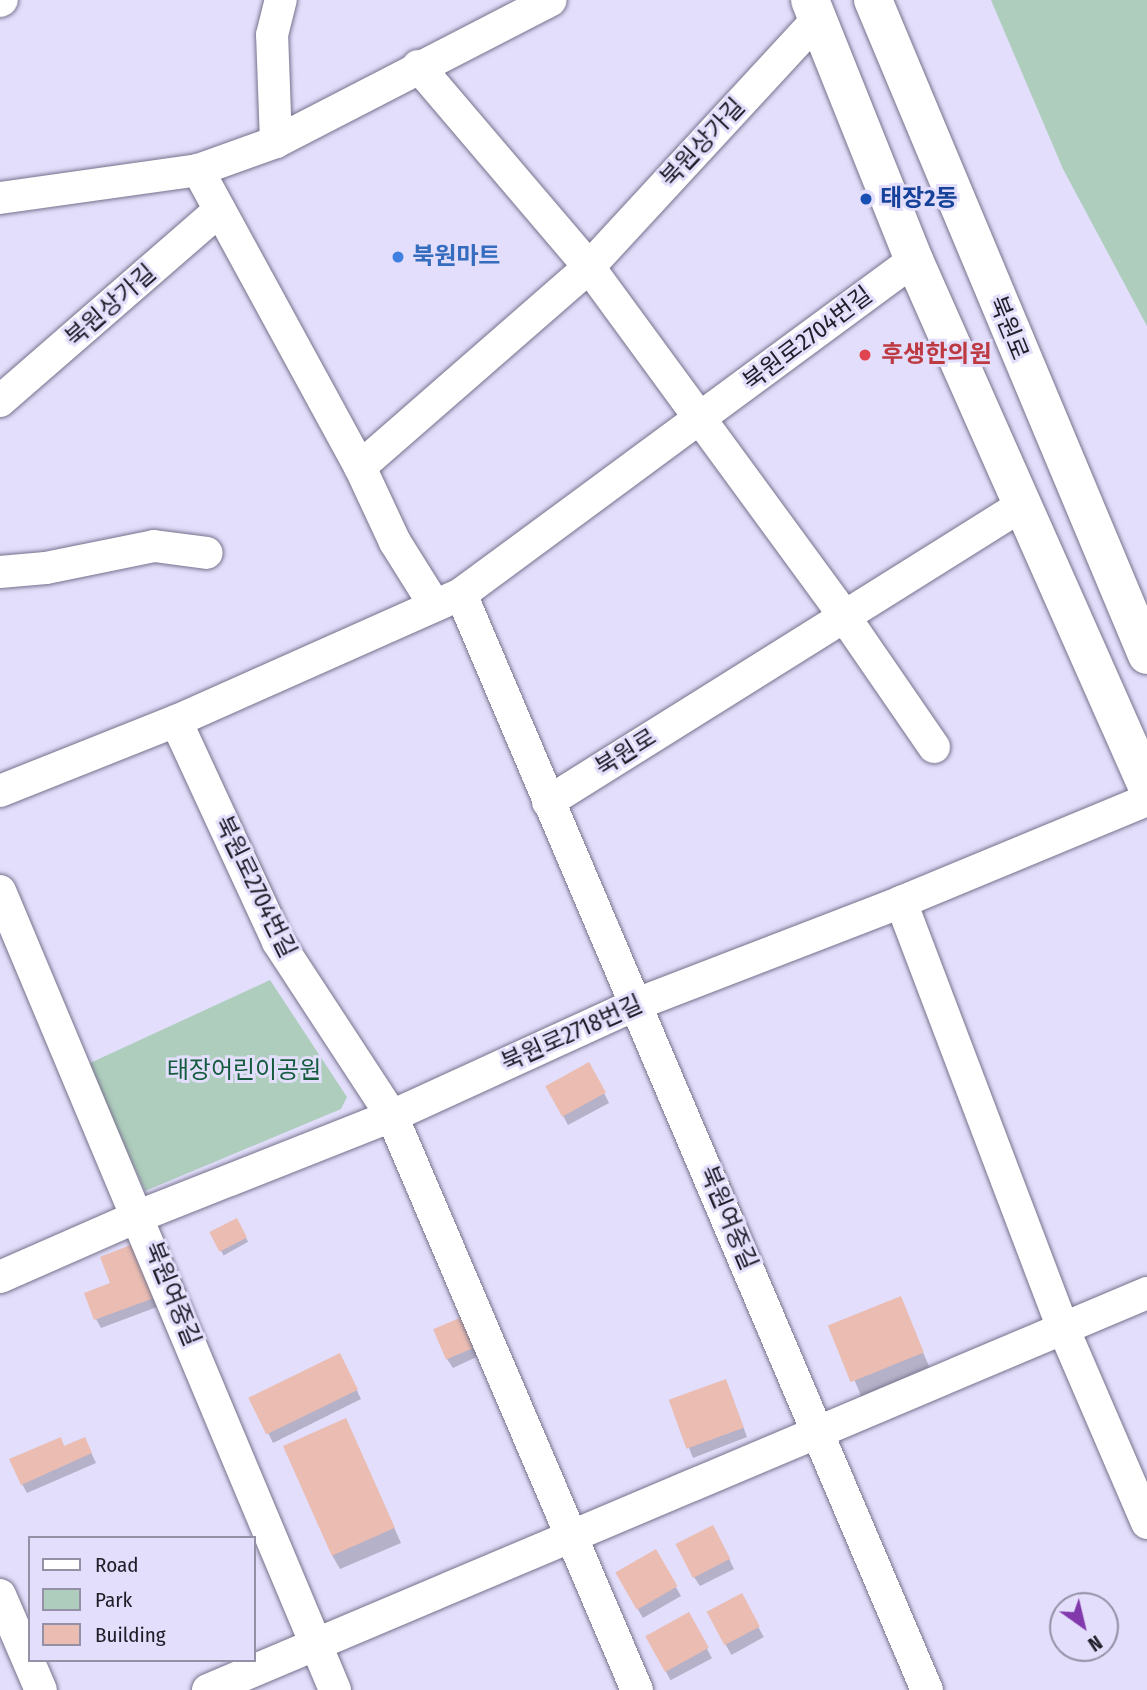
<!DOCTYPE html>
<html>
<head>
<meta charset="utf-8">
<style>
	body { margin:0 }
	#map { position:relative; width:1147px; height:1690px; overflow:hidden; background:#e2defb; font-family:"Fira Sans Condensed","Noto Sans KR",sans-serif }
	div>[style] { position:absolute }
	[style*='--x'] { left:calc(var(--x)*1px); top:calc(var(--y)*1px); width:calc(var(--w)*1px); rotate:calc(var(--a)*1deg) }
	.green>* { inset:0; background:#aecdbc }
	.shadow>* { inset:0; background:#0003; transform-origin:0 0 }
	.building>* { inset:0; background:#ebbdb2; transform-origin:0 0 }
	.roads { filter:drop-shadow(0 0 2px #76728c) drop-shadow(0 0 2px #76728c) }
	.minor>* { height:32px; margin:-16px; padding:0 16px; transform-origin:16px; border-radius:16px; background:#fff }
	.tertiary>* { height:38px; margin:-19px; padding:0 19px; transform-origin:19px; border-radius:19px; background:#fff }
	.dots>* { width:19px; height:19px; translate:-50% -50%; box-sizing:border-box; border:4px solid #e2defb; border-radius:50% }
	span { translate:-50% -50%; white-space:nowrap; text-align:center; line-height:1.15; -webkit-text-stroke:6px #e2defb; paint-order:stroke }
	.street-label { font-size:24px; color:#1f1d28 }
	.transit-label { font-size:24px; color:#164399; font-weight:700 }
	.left { translate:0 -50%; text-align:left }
	.shop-label { font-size:24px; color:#366cbe; font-weight:700 }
	.health-label { font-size:24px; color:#be3a42; font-weight:700 }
	.park-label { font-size:24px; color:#155c3e }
	.legend { position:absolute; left:28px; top:1536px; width:228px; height:126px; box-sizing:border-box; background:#e2defb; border:2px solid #9491a7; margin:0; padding:9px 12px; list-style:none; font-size:21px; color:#1f1d28 }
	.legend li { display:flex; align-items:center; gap:14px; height:35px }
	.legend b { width:35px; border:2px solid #9491a7 }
	.north { position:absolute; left:1049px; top:1592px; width:70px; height:70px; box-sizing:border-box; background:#e2defb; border:2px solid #9491a7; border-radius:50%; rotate:146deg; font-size:19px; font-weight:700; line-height:28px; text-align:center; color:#1f1d28 }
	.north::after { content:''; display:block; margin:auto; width:24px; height:32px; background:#8239ab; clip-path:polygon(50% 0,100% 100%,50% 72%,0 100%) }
</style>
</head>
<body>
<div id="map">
	<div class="green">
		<i style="clip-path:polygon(991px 0,1147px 0,1147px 326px,1063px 169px)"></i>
		<i style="clip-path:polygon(270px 980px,347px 1097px,341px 1109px,145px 1191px,88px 1064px)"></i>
	</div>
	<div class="shadow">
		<i style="clip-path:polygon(594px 1073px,609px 1103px,568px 1125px,547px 1086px)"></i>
		<i style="left:236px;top:1220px;width:25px;height:28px;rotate:61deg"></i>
		<i style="clip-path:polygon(138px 1256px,157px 1307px,101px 1328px,96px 1319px,112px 1284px)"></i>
		<i style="left:900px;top:1298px;width:75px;height:74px;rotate:67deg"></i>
		<i style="clip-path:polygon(468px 1316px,485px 1353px,453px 1368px,447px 1359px)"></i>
		<i style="clip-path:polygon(344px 1364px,361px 1399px,273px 1443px,251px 1398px)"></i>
		<i style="clip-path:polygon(730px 1391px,747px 1437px,693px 1458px,671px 1402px)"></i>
		<i style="clip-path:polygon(346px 1420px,401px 1543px,340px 1569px,332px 1555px)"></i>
		<i style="clip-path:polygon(60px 1439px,65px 1447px,89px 1448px,96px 1463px,27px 1493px,22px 1484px)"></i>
		<i style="clip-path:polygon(718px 1536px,734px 1569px,700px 1586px,694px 1577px)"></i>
		<i style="left:655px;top:1551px;width:52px;height:44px;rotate:60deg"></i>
		<i style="left:741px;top:1596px;width:47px;height:37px;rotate:61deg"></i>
		<i style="left:689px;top:1615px;width:49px;height:47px;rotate:62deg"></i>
	</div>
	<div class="building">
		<i style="left:589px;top:1062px;width:35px;height:50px;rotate:61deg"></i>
		<i style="left:237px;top:1218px;width:22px;height:31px;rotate:63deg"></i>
		<i style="clip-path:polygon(133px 1244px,154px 1298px,94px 1320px,84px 1293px,110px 1283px,100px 1257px)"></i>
		<i style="left:901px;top:1296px;width:61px;height:79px;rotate:68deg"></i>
		<i style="left:469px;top:1314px;width:33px;height:39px;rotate:67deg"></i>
		<i style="left:340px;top:1353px;width:41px;height:102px;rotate:64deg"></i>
		<i style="left:726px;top:1379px;width:52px;height:61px;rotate:70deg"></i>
		<i style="left:346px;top:1418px;width:120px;height:69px;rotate:66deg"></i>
		<i style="clip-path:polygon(61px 1437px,64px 1446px,85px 1437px,92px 1453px,21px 1485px,9px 1459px)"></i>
		<i style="left:713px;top:1525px;width:38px;height:42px;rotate:63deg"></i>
		<i style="left:656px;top:1549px;width:43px;height:47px;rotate:60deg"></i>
		<i style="left:742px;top:1593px;width:38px;height:40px;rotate:62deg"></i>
		<i style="left:689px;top:1612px;width:41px;height:50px;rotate:61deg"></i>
	</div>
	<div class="roads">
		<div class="minor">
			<i style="--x:0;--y:1;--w:2;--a:-27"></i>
			<i style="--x:418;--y:66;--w:264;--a:49.6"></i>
			<i style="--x:589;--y:267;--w:432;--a:53.8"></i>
			<i style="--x:844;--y:616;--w:159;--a:55.5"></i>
			<i style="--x:276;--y:142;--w:107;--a:-92.1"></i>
			<i style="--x:272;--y:35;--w:36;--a:-76"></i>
			<i style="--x:198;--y:170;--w:338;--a:61.4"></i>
			<i style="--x:360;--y:467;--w:83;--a:65"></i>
			<i style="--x:395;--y:542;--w:75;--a:58"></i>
			<i style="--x:0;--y:198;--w:200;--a:-8"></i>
			<i style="--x:198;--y:170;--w:83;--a:-19.7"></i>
			<i style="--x:276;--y:142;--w:309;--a:-27.3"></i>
			<i style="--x:0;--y:401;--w:291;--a:-41"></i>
			<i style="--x:360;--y:467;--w:304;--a:-41.1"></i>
			<i style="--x:589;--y:267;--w:338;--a:-47.3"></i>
			<i style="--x:0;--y:572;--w:46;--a:-5"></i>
			<i style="--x:46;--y:568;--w:110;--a:-11.5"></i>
			<i style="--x:154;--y:546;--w:53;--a:7.5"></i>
			<i style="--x:461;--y:594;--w:1191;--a:66.97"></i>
			<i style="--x:176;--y:721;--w:243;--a:65.2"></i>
			<i style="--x:278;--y:942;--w:208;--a:56.8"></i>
			<i style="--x:392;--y:1116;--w:624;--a:66.89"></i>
			<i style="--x:0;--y:791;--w:189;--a:-21.7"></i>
			<i style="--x:176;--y:721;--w:312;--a:-24"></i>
			<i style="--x:461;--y:594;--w:563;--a:-36.4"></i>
			<i style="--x:548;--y:802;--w:562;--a:-32.05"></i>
			<i style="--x:0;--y:891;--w:866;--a:67.25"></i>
			<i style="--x:901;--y:902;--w:458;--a:69.2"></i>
			<i style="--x:1064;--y:1330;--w:210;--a:66.7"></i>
			<i style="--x:0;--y:1277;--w:152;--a:-23.7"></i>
			<i style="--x:139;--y:1216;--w:272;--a:-21.6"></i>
			<i style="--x:392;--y:1116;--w:269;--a:-24.6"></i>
			<i style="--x:637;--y:1004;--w:283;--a:-21.1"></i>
			<i style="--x:901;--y:902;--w:266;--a:-22.5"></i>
			<i style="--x:0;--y:1595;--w:103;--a:66.7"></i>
			<i style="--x:208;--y:1690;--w:1019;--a:-22.92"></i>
		</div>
		<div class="tertiary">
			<i style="--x:810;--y:0;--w:280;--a:68.2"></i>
			<i style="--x:914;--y:260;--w:575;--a:66.11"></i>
			<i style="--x:873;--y:0;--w:710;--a:67.3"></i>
		</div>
	</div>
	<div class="dots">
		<i style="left:866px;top:199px;background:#1a4fb4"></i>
		<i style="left:398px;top:257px;background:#3f7fe0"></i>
		<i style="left:865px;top:355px;background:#e0444e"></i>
	</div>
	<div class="street-label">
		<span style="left:703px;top:143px;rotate:-47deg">북원상가길</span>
		<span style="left:111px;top:306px;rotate:-41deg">북원상가길</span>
		<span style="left:1008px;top:328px;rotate:68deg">북원로</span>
		<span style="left:808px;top:339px;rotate:-37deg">북원로2704번길</span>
		<span style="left:626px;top:753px;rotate:-32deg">북원로</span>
		<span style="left:255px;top:887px;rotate:64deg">북원로2704번길</span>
		<span style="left:572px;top:1034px;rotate:-24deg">북원로2718번길</span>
		<span style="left:728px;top:1218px;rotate:67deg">북원여중길</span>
		<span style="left:172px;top:1294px;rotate:68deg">북원여중길</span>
	</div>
	<div class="transit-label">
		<span class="left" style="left:880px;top:199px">태장2동</span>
	</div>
	<div class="shop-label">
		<span class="left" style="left:412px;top:257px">북원마트</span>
	</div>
	<div class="health-label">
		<span class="left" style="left:881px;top:355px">후생한의원</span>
	</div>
	<div class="park-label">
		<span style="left:244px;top:1071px">태장어린이공원</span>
	</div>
	<ul class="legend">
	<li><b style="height:9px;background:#fff"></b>Road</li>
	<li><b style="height:19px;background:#aecdbc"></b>Park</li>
	<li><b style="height:19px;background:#ebbdb2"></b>Building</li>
	</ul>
	<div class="north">N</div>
</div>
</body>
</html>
